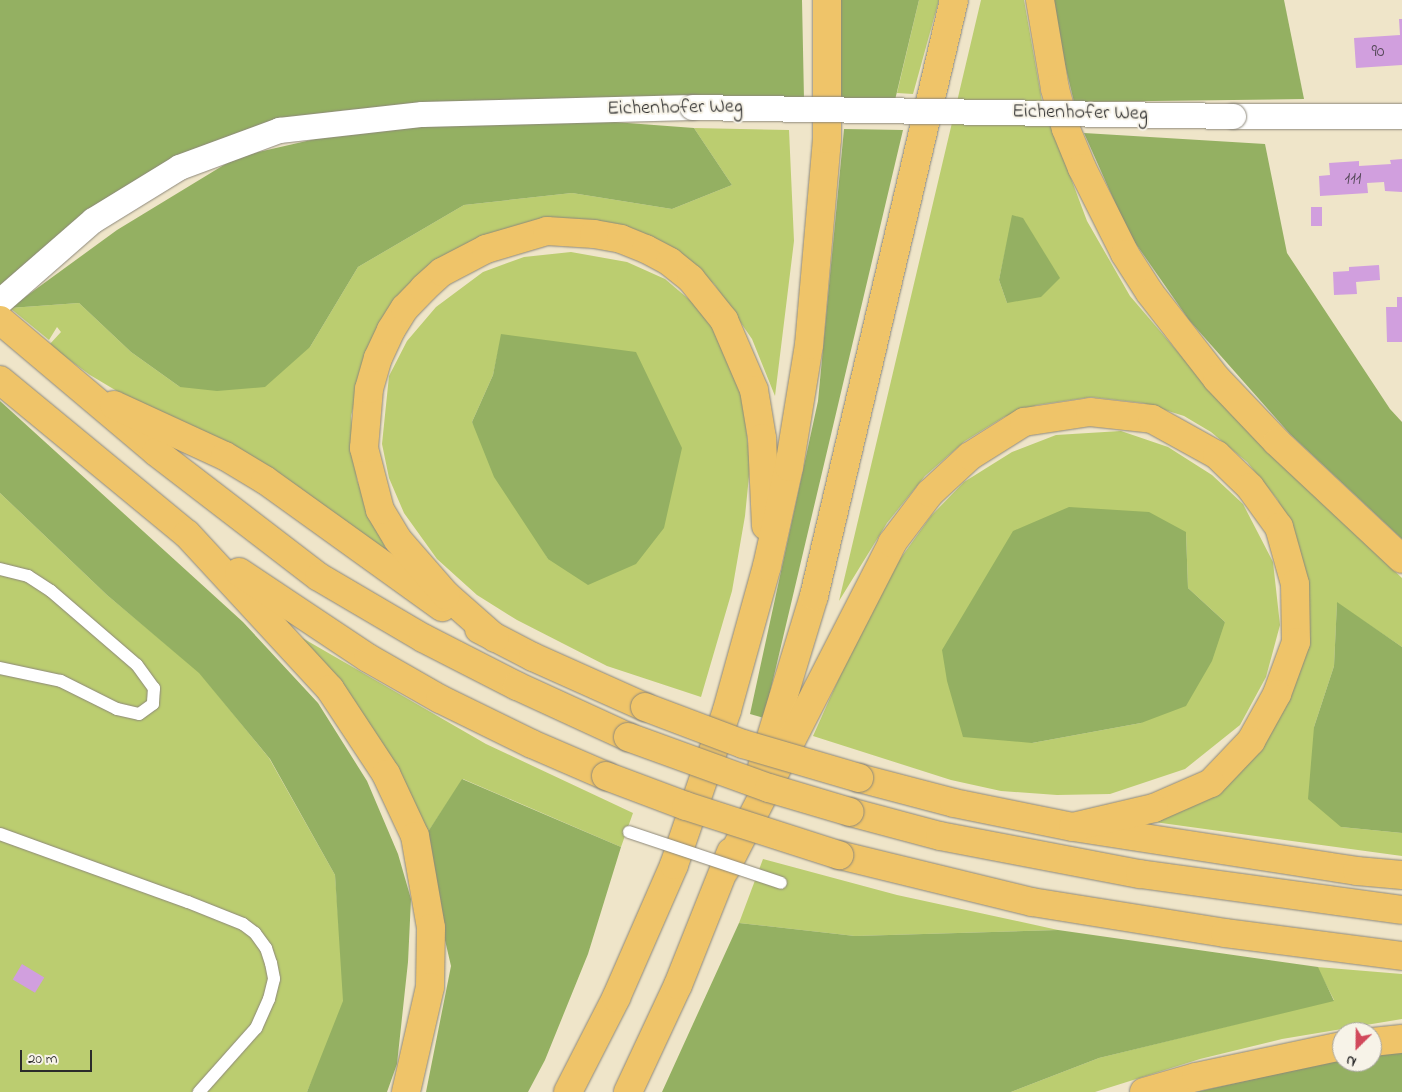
<!DOCTYPE html>
<html>
<head>
<meta charset="utf-8">
<style>
	body { margin:0 }
	#map { position:relative; width:1402px; height:1092px; overflow:hidden; background:#efe5c9; font-family:"Indie Flower",sans-serif }
	div>[style] { position:absolute }
	[style*='--x'] { left:calc(var(--x)*1px); top:calc(var(--y)*1px); width:calc(var(--w)*1px); rotate:calc(var(--a)*1deg) }
	.green>* { inset:0; background:#bbcd70 }
	.forest>* { inset:0; background:#94b062 }
	.building>* { inset:0; background:#d19fde; transform-origin:0 0 }
	.roads { filter:drop-shadow(0 0 1px #8d887a) drop-shadow(0 0 1px #8d887a) }
	.lane>* { height:12px; margin:-6px; padding:0 6px; transform-origin:6px; border-radius:6px; background:#fff }
	.street>* { height:25px; margin:-12.5px; padding:0 12.5px; transform-origin:12.5px; border-radius:12.5px; background:#fff }
	.primary>* { height:28px; margin:-14px; padding:0 14px; transform-origin:14px; border-radius:14px; background:#efc469 }
	.highway>* { height:28px; margin:-14px; padding:0 14px; transform-origin:14px; border-radius:14px; background:#efc469 }
	.bridges { filter:drop-shadow(0 0 1px #8d887a) drop-shadow(0 0 1px #8d887a) }
	.lane-bridge>* { height:12px; margin:-6px; padding:0 6px; transform-origin:6px; border-radius:6px; background:#fff }
	.street-bridge>* { height:25px; margin:-12.5px; padding:0 12.5px; transform-origin:12.5px; border-radius:12.5px; background:#fff }
	.highway-bridge>* { height:28px; margin:-14px; padding:0 14px; transform-origin:14px; border-radius:14px; background:#efc469 }
	span { translate:-50% -50%; white-space:nowrap; text-align:center; line-height:1.15; -webkit-text-stroke:4px #f7f3e8; paint-order:stroke }
	.number-label { font-size:18px; color:#544858 }
	.number-label span { -webkit-text-stroke-width:0 }
	.street-label { font-size:20px; color:#2b2b2b }
	.north { position:absolute; left:1332px; top:1022px; width:50px; height:50px; box-sizing:border-box; background:#f7f3e8; border:1px solid #a5a39c; border-radius:50%; rotate:203deg; font-size:14px; font-weight:700; line-height:20px; text-align:center; color:#2b2b2b }
	.north::after { content:''; display:block; margin:auto; width:18px; height:22px; background:#d1495b; clip-path:polygon(50% 0,100% 100%,50% 72%,0 100%) }
	.scale { position:absolute; left:20px; top:1050px; width:72px; height:22px; box-sizing:border-box; border:2px solid #2b2b2b; border-top:0; padding-left:6px; font-size:15px; line-height:18px; white-space:nowrap; color:#2b2b2b; -webkit-text-stroke:4px #f7f3e8; paint-order:stroke }
</style>
</head>
<body>
<div id="map">
	<div class="green">
		<i style="clip-path:polygon(919px 0,939px 0,913px 94px,897px 93px)"></i>
		<i style="clip-path:polygon(evenodd,981px 0,1024px 0,1042px 101px,1087px 221px,1130px 296px,1207px 386px,1282px 465px,1402px 578px,1402px 647px,1337px 603px,1334px 666px,1314px 727px,1341px 827px,1402px 833px,1402px 856px,1147px 821px,1289px 700px,1287px 517px,1277px 499px,1247px 462px,1211px 432px,1184px 416px,1143px 403px,1091px 397px,1037px 405px,1004px 417px,965px 441px,925px 476px,887px 523px,839px 601px,981px 0,1013px 215px,1007px 303px,999px 280px,1013px 215px)"></i>
		<i style="clip-path:polygon(694px 128px,789px 130px,794px 241px,775px 396px,752px 339px,714px 284px,667px 247px,495px 235px,367px 354px,351px 416px,357px 480px,387px 552px,90px 375px,49px 345px,61px 332px,57px 327px,49px 340px,10px 308px,79px 303px,131px 352px,180px 387px,310px 347px,358px 267px,464px 205px,572px 193px,672px 209px,732px 185px)"></i>
		<i style="clip-path:polygon(evenodd,571px 252px,627px 262px,665px 279px,698px 307px,719px 336px,742px 385px,750px 466px,745px 516px,732px 591px,701px 697px,607px 666px,517px 620px,477px 595px,437px 559px,404px 513px,389px 478px,382px 444px,389px 376px,407px 341px,436px 307px,483px 272px,524px 257px,571px 252px,502px 334px,548px 559px,472px 422px,493px 375px,502px 334px)"></i>
		<i style="clip-path:polygon(evenodd,1121px 431px,1168px 447px,1212px 475px,1243px 504px,1273px 562px,1280px 625px,1266px 677px,1240px 725px,1185px 769px,1110px 794px,1057px 795px,1001px 791px,951px 780px,813px 736px,861px 629px,900px 559px,931px 516px,964px 482px,1012px 452px,1056px 435px,1121px 431px,1186px 532px,1188px 588px,1225px 622px,1141px 723px,1032px 743px,1186px 532px)"></i>
		<i style="clip-path:polygon(0 493px,107px 595px,199px 672px,269px 758px,335px 875px,345px 1005px,307px 1092px,0 1092px)"></i>
		<i style="clip-path:polygon(292px 632px,486px 744px,633px 813px,621px 847px,463px 779px,422px 841px)"></i>
		<i style="clip-path:polygon(763px 859px,897px 895px,1058px 930px,855px 936px,739px 923px)"></i>
		<i style="clip-path:polygon(1317px 967px,1402px 974px,1402px 1019px,1282px 1039px,1200px 1059px,1095px 1092px,1011px 1092px,1099px 1058px,1334px 1000px)"></i>
	</div>
	<div class="forest">
		<i style="clip-path:polygon(0 0,802px 0,804px 99px,599px 100px,347px 110px,276px 120px,0 287px)"></i>
		<i style="clip-path:polygon(837px 0,919px 0,895px 100px,837px 99px)"></i>
		<i style="clip-path:polygon(1054px 0,1284px 0,1304px 99px,1074px 102px,1054px 19px)"></i>
		<i style="clip-path:polygon(520px 120px,614px 122px,694px 128px,732px 185px,672px 209px,572px 193px,464px 205px,358px 267px,310px 347px,265px 387px,217px 391px,180px 387px,131px 352px,79px 303px,10px 308px,117px 230px,237px 157px,346px 132px)"></i>
		<i style="clip-path:polygon(844px 129px,903px 130px,764px 718px,750px 714px,818px 401px)"></i>
		<i style="clip-path:polygon(1084px 133px,1265px 144px,1287px 253px,1390px 409px,1402px 422px,1402px 539px,1290px 434px,1189px 320px,1129px 234px)"></i>
		<i style="clip-path:polygon(1012px 215px,1023px 218px,1060px 278px,1041px 297px,1007px 303px,999px 280px)"></i>
		<i style="clip-path:polygon(501px 334px,636px 352px,682px 448px,664px 528px,636px 564px,588px 585px,548px 559px,494px 477px,472px 422px,493px 375px)"></i>
		<i style="clip-path:polygon(0 401px,243px 622px,318px 703px,367px 781px,398px 854px,411px 899px,408px 962px,397px 1064px,387px 1092px,307px 1092px,343px 1001px,335px 875px,270px 759px,199px 673px,107px 595px,0 493px)"></i>
		<i style="clip-path:polygon(1069px 507px,1149px 512px,1186px 532px,1188px 588px,1225px 622px,1212px 661px,1186px 706px,1141px 723px,1032px 743px,963px 737px,947px 681px,942px 650px,1013px 531px)"></i>
		<i style="clip-path:polygon(1337px 602px,1402px 647px,1402px 833px,1341px 827px,1308px 799px,1314px 727px,1334px 666px)"></i>
		<i style="clip-path:polygon(462px 779px,621px 847px,588px 954px,545px 1060px,528px 1092px,426px 1092px,451px 966px,422px 841px)"></i>
		<i style="clip-path:polygon(739px 923px,855px 936px,1058px 930px,1318px 967px,1334px 1001px,1099px 1058px,1011px 1092px,662px 1092px)"></i>
		<i style="clip-path:polygon(1402px 1052px,1402px 1092px,1196px 1092px,1342px 1059px,1342px 1062px,1372px 1062px,1372px 1054px)"></i>
	</div>
	<div class="building">
		<i style="clip-path:polygon(1399px 19px,1402px 19px,1402px 65px,1356px 68px,1354px 38px,1400px 35px)"></i>
		<i style="clip-path:polygon(1402px 159px,1402px 192px,1385px 191px,1384px 182px,1367px 183px,1368px 193px,1320px 196px,1319px 176px,1330px 175px,1329px 163px,1359px 161px,1359px 166px,1391px 164px,1390px 160px)"></i>
		<i style="left:1311px;top:207px;width:11px;height:19px"></i>
		<i style="clip-path:polygon(1379px 265px,1380px 280px,1356px 282px,1357px 294px,1334px 295px,1333px 272px,1349px 271px,1349px 267px)"></i>
		<i style="clip-path:polygon(1397px 297px,1402px 297px,1402px 342px,1387px 342px,1386px 307px,1397px 307px)"></i>
		<i style="left:22px;top:964px;width:26px;height:18px;rotate:31deg"></i>
	</div>
	<div class="roads">
		<div class="lane">
			<i style="--x:0;--y:569;--w:29;--a:14"></i>
			<i style="--x:28;--y:576;--w:27;--a:33"></i>
			<i style="--x:51;--y:591;--w:113;--a:40.7"></i>
			<i style="--x:137;--y:665;--w:29;--a:54"></i>
			<i style="--x:154;--y:688;--w:16;--a:94"></i>
			<i style="--x:153;--y:704;--w:17;--a:144"></i>
			<i style="--x:139;--y:714;--w:23;--a:-167"></i>
			<i style="--x:117;--y:709;--w:63;--a:-153.4"></i>
			<i style="--x:61;--y:681;--w:62;--a:-168"></i>
			<i style="--x:0;--y:834;--w:200;--a:19.9"></i>
			<i style="--x:188;--y:902;--w:59;--a:21.8"></i>
			<i style="--x:243;--y:924;--w:15;--a:37"></i>
			<i style="--x:255;--y:933;--w:19;--a:54"></i>
			<i style="--x:266;--y:948;--w:16;--a:72"></i>
			<i style="--x:271;--y:963;--w:16;--a:79"></i>
			<i style="--x:274;--y:979;--w:21;--a:104"></i>
			<i style="--x:269;--y:999;--w:32;--a:114"></i>
			<i style="--x:256;--y:1028;--w:86;--a:131.7"></i>
		</div>
		<div class="street">
			<i style="--x:1233;--y:116;--w:169;--a:0"></i>
			<i style="--x:0;--y:301;--w:123;--a:-41.1"></i>
			<i style="--x:93;--y:220;--w:101;--a:-31.6"></i>
			<i style="--x:179;--y:167;--w:107;--a:-20.3"></i>
			<i style="--x:279;--y:130;--w:144;--a:-6.4"></i>
			<i style="--x:422;--y:114;--w:270;--a:-1.5"></i>
		</div>
		<div class="primary">
			<i style="--x:0;--y:380;--w:242;--a:39.5"></i>
		</div>
		<div class="highway">
			<i style="--x:1040;--y:0;--w:90;--a:80.4"></i>
			<i style="--x:1055;--y:89;--w:41;--a:74.6"></i>
			<i style="--x:1066;--y:129;--w:42;--a:67.7"></i>
			<i style="--x:1082;--y:168;--w:96;--a:63.4"></i>
			<i style="--x:1125;--y:254;--w:46;--a:57.3"></i>
			<i style="--x:1150;--y:293;--w:109;--a:52.1"></i>
			<i style="--x:1217;--y:379;--w:87;--a:46.4"></i>
			<i style="--x:1277;--y:442;--w:171;--a:43.1"></i>
			<i style="--x:0;--y:320;--w:204;--a:40.2"></i>
			<i style="--x:156;--y:452;--w:205;--a:37.5"></i>
			<i style="--x:319;--y:577;--w:121;--a:30.4"></i>
			<i style="--x:423;--y:638;--w:106;--a:27.1"></i>
			<i style="--x:517;--y:686;--w:122;--a:24.7"></i>
			<i style="--x:114;--y:405;--w:122;--a:24.7"></i>
			<i style="--x:225;--y:456;--w:47;--a:31"></i>
			<i style="--x:265;--y:480;--w:218;--a:35.7"></i>
			<i style="--x:187;--y:534;--w:211;--a:47.3"></i>
			<i style="--x:330;--y:689;--w:102;--a:56.6"></i>
			<i style="--x:386;--y:774;--w:68;--a:64.9"></i>
			<i style="--x:415;--y:836;--w:93;--a:80.1"></i>
			<i style="--x:431;--y:928;--w:59;--a:91"></i>
			<i style="--x:430;--y:987;--w:108;--a:102.9"></i>
			<i style="--x:239;--y:572;--w:155;--a:33.7"></i>
			<i style="--x:368;--y:658;--w:83;--a:29.7"></i>
			<i style="--x:440;--y:699;--w:102;--a:26.1"></i>
			<i style="--x:532;--y:744;--w:81;--a:23.4"></i>
			<i style="--x:479;--y:629;--w:61;--a:27.4"></i>
			<i style="--x:533;--y:657;--w:123;--a:24.1"></i>
			<i style="--x:495;--y:638;--w:65;--a:-138.7"></i>
			<i style="--x:446;--y:595;--w:73;--a:-131.1"></i>
			<i style="--x:398;--y:540;--w:35;--a:-121"></i>
			<i style="--x:380;--y:510;--w:64;--a:-104.5"></i>
			<i style="--x:364;--y:448;--w:59;--a:-85.2"></i>
			<i style="--x:369;--y:389;--w:32;--a:-74"></i>
			<i style="--x:378;--y:358;--w:31;--a:-65"></i>
			<i style="--x:391;--y:330;--w:26;--a:-58"></i>
			<i style="--x:405;--y:308;--w:28;--a:-46"></i>
			<i style="--x:424;--y:288;--w:24;--a:-42"></i>
			<i style="--x:442;--y:272;--w:50;--a:-27.6"></i>
			<i style="--x:486;--y:249;--w:64;--a:-16.4"></i>
			<i style="--x:547;--y:231;--w:47;--a:3.7"></i>
			<i style="--x:594;--y:234;--w:27;--a:10"></i>
			<i style="--x:621;--y:239;--w:27;--a:22"></i>
			<i style="--x:646;--y:249;--w:27;--a:28"></i>
			<i style="--x:670;--y:262;--w:27;--a:39"></i>
			<i style="--x:691;--y:279;--w:53;--a:51.2"></i>
			<i style="--x:724;--y:320;--w:76;--a:66.8"></i>
			<i style="--x:754;--y:390;--w:49;--a:80.5"></i>
			<i style="--x:762;--y:438;--w:88;--a:87.4"></i>
			<i style="--x:762;--y:767;--w:179;--a:-73.1"></i>
			<i style="--x:814;--y:596;--w:612;--a:-76.78"></i>
			<i style="--x:859;--y:778;--w:98;--a:14.7"></i>
			<i style="--x:954;--y:803;--w:121;--a:11.4"></i>
			<i style="--x:1073;--y:827;--w:287;--a:8.8"></i>
			<i style="--x:1357;--y:871;--w:45;--a:5.1"></i>
			<i style="--x:850;--y:812;--w:93;--a:14.9"></i>
			<i style="--x:940;--y:836;--w:204;--a:10.8"></i>
			<i style="--x:1140;--y:874;--w:264;--a:7.8"></i>
			<i style="--x:839;--y:855;--w:199;--a:13.7"></i>
			<i style="--x:1032;--y:902;--w:195;--a:9.1"></i>
			<i style="--x:1225;--y:933;--w:178;--a:7.4"></i>
			<i style="--x:725;--y:870;--w:367;--a:-62.9"></i>
			<i style="--x:892;--y:543;--w:63;--a:-52.8"></i>
			<i style="--x:930;--y:493;--w:54;--a:-42.8"></i>
			<i style="--x:970;--y:456;--w:64;--a:-32.2"></i>
			<i style="--x:1024;--y:422;--w:67;--a:-8.6"></i>
			<i style="--x:1090;--y:412;--w:62;--a:6.4"></i>
			<i style="--x:1152;--y:419;--w:74;--a:29"></i>
			<i style="--x:1217;--y:455;--w:46;--a:44.1"></i>
			<i style="--x:1250;--y:487;--w:49;--a:54.1"></i>
			<i style="--x:1279;--y:527;--w:59;--a:74.3"></i>
			<i style="--x:1295;--y:584;--w:58;--a:89"></i>
			<i style="--x:1296;--y:642;--w:55;--a:110.1"></i>
			<i style="--x:1277;--y:694;--w:54;--a:119"></i>
			<i style="--x:1251;--y:741;--w:58;--a:133.6"></i>
			<i style="--x:1211;--y:783;--w:62;--a:156.3"></i>
			<i style="--x:1154;--y:808;--w:83;--a:166.8"></i>
			<i style="--x:1372;--y:1042;--w:30;--a:-6"></i>
			<i style="--x:568;--y:1092;--w:106;--a:-62.9"></i>
			<i style="--x:616;--y:998;--w:145;--a:-66.4"></i>
			<i style="--x:674;--y:865;--w:164;--a:-71.1"></i>
			<i style="--x:727;--y:710;--w:149;--a:-74.5"></i>
			<i style="--x:767;--y:566;--w:101;--a:-77.5"></i>
			<i style="--x:789;--y:467;--w:124;--a:-80.7"></i>
			<i style="--x:809;--y:345;--w:207;--a:-85"></i>
			<i style="--x:827;--y:139;--w:139;--a:-90"></i>
			<i style="--x:628;--y:1092;--w:118;--a:-65"></i>
			<i style="--x:678;--y:985;--w:143;--a:-68.3"></i>
			<i style="--x:1144;--y:1092;--w:54;--a:-16.1"></i>
			<i style="--x:1196;--y:1077;--w:149;--a:-12"></i>
		</div>
	</div>
	<div class="bridges">
		<div class="lane-bridge">
			<i style="--x:629;--y:832;--w:160;--a:18.5"></i>
		</div>
		<div class="street-bridge">
			<i style="--x:692;--y:107;--w:541;--a:0.95"></i>
		</div>
		<div class="highway-bridge">
			<i style="--x:645;--y:707;--w:105;--a:20.7"></i>
			<i style="--x:743;--y:744;--w:121;--a:16.3"></i>
			<i style="--x:628;--y:737;--w:150;--a:19.9"></i>
			<i style="--x:769;--y:788;--w:84;--a:16.5"></i>
			<i style="--x:606;--y:776;--w:85;--a:20.6"></i>
			<i style="--x:686;--y:806;--w:161;--a:17.8"></i>
		</div>
	</div>
	<div class="number-label">
		<span style="left:1378px;top:52px">90</span>
		<span style="left:1353px;top:179px">111</span>
	</div>
	<div class="street-label">
		<span style="left:675px;top:108px;rotate:-1deg">Eichenhofer Weg</span>
		<span style="left:1080px;top:113px;rotate:1deg">Eichenhofer Weg</span>
	</div>
	<div class="north">N</div>
	<div class="scale">20 m</div>
</div>
</body>
</html>
